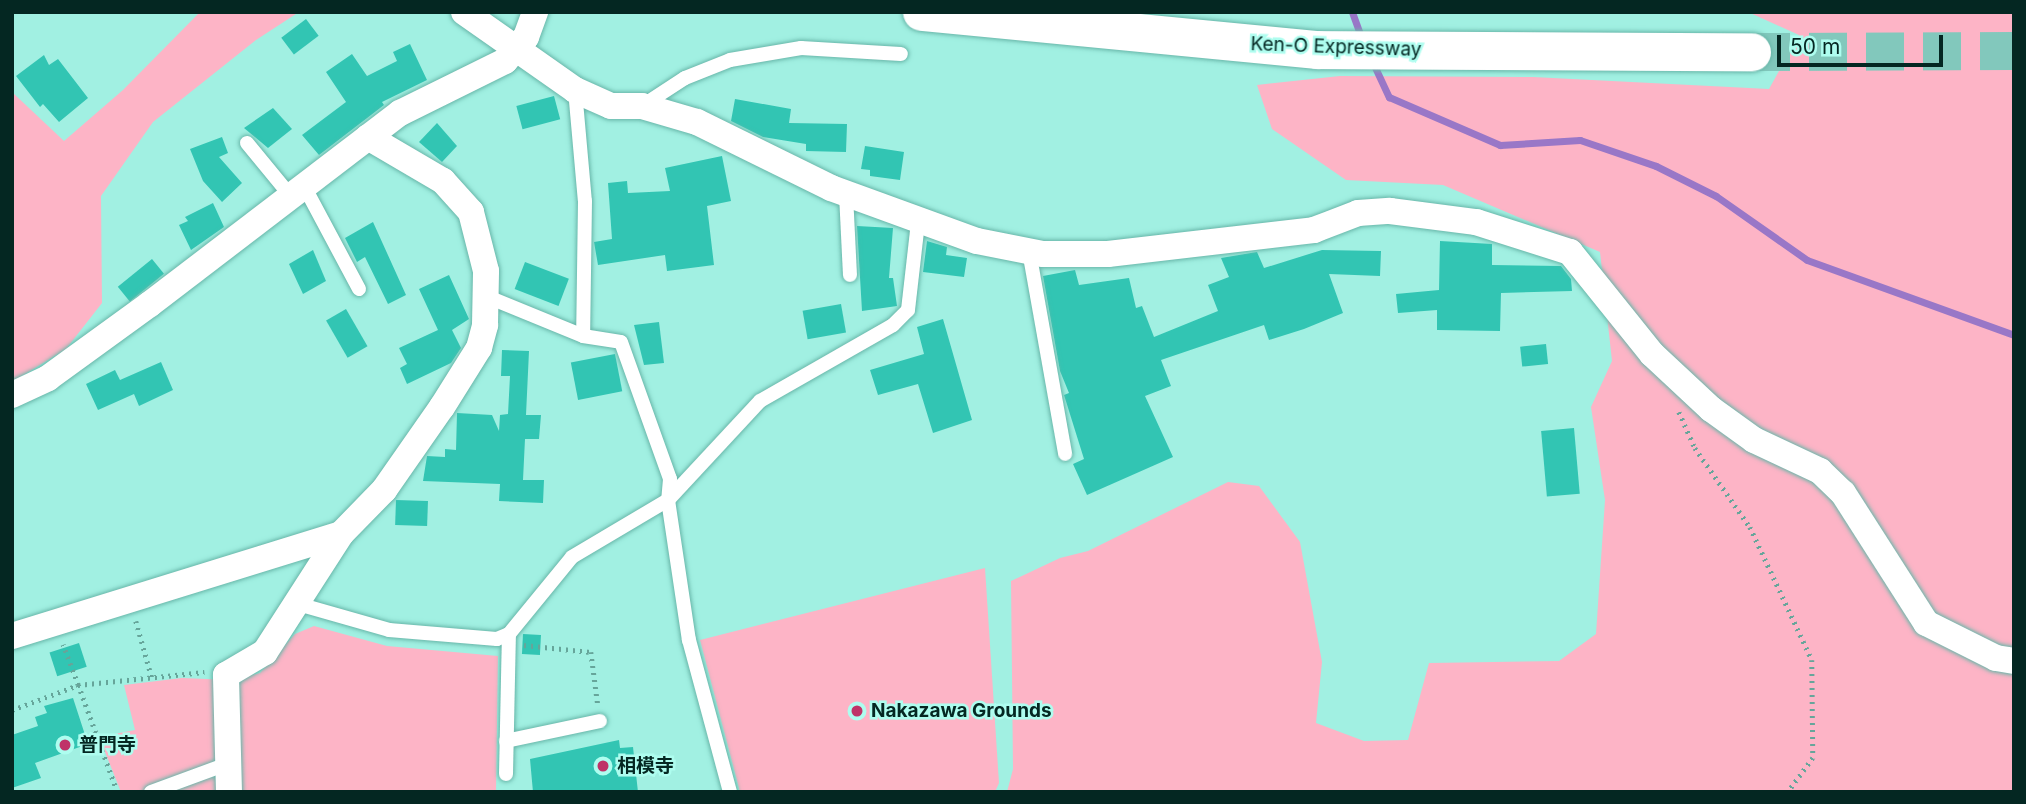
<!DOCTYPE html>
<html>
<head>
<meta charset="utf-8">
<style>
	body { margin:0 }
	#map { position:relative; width:2026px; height:804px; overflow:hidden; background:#a1f0e2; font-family:Inter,"Noto Sans JP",sans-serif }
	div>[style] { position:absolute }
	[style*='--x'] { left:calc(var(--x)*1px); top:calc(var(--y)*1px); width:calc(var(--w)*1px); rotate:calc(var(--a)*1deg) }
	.green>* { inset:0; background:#fdb4c6 }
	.stream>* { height:7px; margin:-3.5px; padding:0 3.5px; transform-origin:3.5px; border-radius:3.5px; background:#9977c7 }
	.building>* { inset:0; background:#32c5b3; transform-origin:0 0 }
	.motorway-tunnel>* { height:38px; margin-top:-19px; transform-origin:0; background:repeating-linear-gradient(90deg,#82c8bc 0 38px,transparent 0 57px) }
	.path>* { height:4.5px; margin-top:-2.25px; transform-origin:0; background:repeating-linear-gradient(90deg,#66a59a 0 2px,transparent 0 7px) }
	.roads { filter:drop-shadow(0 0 2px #68b6a9) drop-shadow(0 0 2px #68b6a9) }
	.service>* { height:14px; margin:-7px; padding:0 7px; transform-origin:7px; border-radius:7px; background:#fff }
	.minor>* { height:26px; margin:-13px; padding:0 13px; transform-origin:13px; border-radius:13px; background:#fff }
	.motorway>* { height:38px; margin:-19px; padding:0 19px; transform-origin:19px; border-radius:19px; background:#fff }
	.dots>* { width:19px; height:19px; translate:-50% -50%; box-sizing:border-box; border:4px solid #aefdef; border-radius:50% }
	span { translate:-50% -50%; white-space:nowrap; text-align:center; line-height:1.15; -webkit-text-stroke:5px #aefdef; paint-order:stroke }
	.street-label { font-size:19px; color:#042722 }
	.poi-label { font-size:19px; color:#042722; font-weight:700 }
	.left { translate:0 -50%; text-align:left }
	.frame { position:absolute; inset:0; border:14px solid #042722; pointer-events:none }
	.scale { position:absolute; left:1777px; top:35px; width:166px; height:32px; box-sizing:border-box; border:4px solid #042722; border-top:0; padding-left:9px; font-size:21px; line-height:24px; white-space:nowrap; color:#042722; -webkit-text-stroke:5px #aefdef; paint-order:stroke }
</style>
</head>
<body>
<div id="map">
	<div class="green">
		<i style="clip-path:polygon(200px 12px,299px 12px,256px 40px,153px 122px,101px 196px,102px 303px,66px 349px,12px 382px,12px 92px,64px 141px,123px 90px)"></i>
		<i style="clip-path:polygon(1748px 12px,2014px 12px,2014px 792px,1007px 792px,1013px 769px,1011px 581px,1060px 558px,1088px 551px,1228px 482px,1259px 486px,1300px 542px,1322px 662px,1316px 723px,1364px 741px,1408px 740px,1429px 663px,1559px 661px,1596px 634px,1605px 500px,1591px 407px,1612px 361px,1600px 252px,1443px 185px,1346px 180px,1272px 129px,1257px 85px,1340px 76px,1533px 77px,1769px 89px,1799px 35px)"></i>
		<i style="clip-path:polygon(985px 568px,999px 783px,995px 792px,740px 792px,700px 640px)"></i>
		<i style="clip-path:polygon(314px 626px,387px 646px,498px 656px,496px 792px,121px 792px,99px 737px,135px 730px,124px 685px,182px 678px,231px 680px,260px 673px,295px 634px)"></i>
	</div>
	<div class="stream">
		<i style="--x:1352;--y:12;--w:30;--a:70"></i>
		<i style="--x:1373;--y:63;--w:38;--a:65"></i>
		<i style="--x:1389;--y:97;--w:121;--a:23.4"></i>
		<i style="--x:1500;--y:145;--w:80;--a:-3.6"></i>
		<i style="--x:1580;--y:140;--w:80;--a:18.9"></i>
		<i style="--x:1656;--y:166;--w:67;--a:26.6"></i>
		<i style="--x:1716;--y:196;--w:111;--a:35.1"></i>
		<i style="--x:1807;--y:260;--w:220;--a:19.9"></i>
	</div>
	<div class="building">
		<i style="left:306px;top:19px;width:21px;height:31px;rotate:53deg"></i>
		<i style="clip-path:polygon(410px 44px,427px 80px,382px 102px,384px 105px,319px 155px,302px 135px,346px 102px,326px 72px,352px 54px,367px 76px,397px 61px,393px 52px)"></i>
		<i style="clip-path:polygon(44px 55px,49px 65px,58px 59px,88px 98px,59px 122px,43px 104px,40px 107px,16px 76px)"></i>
		<i style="left:554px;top:96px;width:24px;height:39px;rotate:75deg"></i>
		<i style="clip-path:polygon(735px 99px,791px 109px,789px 123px,847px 124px,846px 152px,806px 151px,806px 144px,763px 137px,731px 121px)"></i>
		<i style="clip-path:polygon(273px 108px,292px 129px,268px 148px,244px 128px)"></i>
		<i style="clip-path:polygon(437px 123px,457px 146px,442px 162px,419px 142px)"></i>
		<i style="clip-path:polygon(222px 137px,228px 153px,219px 157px,242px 183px,222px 202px,203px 181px,190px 149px)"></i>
		<i style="clip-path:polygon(865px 146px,904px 152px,900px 180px,870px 176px,870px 170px,861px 169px)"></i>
		<i style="clip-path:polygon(722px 156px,731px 201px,707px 206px,714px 265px,667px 271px,665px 255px,598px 265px,594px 242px,612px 239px,608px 183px,627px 181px,628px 193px,670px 191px,665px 168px)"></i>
		<i style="clip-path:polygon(213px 203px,224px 227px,191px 250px,179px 225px,188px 221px,185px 217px)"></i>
		<i style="clip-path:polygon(373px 222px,406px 295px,388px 304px,365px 257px,357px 262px,345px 238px)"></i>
		<i style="clip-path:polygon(857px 226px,893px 228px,889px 278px,893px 278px,897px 306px,862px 311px)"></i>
		<i style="clip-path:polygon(927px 241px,947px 247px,946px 255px,967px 258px,964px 277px,923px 272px)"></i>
		<i style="clip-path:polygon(1440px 241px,1492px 244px,1492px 265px,1561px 266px,1571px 279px,1572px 291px,1501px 293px,1500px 331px,1437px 330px,1437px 310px,1398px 313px,1396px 294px,1439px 290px)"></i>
		<i style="clip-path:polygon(313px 250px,326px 281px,303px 294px,289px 264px)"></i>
		<i style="clip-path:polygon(1322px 250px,1381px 251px,1380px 276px,1329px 274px,1343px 313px,1304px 329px,1269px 340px,1264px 325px,1161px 360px,1171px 386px,1145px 396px,1173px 457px,1087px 495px,1073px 464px,1084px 459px,1064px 395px,1069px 393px,1060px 371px,1043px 276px,1075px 270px,1079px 285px,1129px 278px,1136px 308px,1142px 306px,1154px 337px,1218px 311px,1208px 285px,1229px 277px,1221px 258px,1257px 252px,1264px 268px)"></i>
		<i style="left:152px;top:259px;width:19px;height:44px;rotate:51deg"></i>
		<i style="left:525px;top:262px;width:47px;height:29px;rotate:21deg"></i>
		<i style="clip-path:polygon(449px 275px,469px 319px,452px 330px,461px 348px,451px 363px,407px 384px,400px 368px,407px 364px,399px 348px,438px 330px,419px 289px)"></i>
		<i style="left:841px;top:304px;width:29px;height:39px;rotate:80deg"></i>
		<i style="left:346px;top:309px;width:43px;height:23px;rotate:60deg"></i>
		<i style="clip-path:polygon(943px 319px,972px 420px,933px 433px,918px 384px,878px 395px,870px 370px,924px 354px,917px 327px)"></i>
		<i style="clip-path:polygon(659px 322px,664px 363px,644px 365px,634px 325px)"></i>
		<i style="left:1546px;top:344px;width:20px;height:26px;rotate:84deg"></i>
		<i style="clip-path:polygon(502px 350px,529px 351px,526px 415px,541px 415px,539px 439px,525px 439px,523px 480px,544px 480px,543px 503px,499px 501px,500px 484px,423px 481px,427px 456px,445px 457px,445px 449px,456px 450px,457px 413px,492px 415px,499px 431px,500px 415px,508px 414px,510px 376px,501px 376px)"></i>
		<i style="left:615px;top:354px;width:38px;height:45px;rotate:79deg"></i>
		<i style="clip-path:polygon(161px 362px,173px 390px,139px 406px,134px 394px,98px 410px,86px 384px,115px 370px,120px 380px)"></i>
		<i style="left:1574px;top:428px;width:66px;height:33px;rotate:85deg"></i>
		<i style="left:396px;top:500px;width:32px;height:25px;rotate:2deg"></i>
		<i style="left:523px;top:634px;width:18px;height:20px;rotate:3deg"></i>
		<i style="left:79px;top:643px;width:25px;height:31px;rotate:72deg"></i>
		<i style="clip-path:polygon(73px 698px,88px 744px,35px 763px,41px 778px,12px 788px,12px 735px,38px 726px,35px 717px,47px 713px,44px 706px)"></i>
		<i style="clip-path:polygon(619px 740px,620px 748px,633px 747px,638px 792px,533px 792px,530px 759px)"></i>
	</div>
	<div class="motorway-tunnel">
		<i style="--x:1752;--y:52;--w:262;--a:-0.2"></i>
	</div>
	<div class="path">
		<i style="--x:1679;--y:412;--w:39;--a:66"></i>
		<i style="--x:1695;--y:448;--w:96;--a:55.2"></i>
		<i style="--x:1750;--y:527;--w:147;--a:65"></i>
		<i style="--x:1812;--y:660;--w:98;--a:89.4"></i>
		<i style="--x:1813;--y:758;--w:42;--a:126.3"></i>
		<i style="--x:136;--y:621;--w:59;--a:74.3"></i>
		<i style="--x:524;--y:645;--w:67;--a:6"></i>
		<i style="--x:591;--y:652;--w:53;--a:82.5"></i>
		<i style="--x:12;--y:710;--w:71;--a:-20.7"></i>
		<i style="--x:78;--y:685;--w:43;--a:-110.6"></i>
		<i style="--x:117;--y:792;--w:114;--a:-110"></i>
		<i style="--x:78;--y:685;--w:127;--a:-5.9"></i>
	</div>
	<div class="roads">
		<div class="service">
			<i style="--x:575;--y:90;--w:111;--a:84.9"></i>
			<i style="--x:585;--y:201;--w:135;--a:90.8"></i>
			<i style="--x:642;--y:106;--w:51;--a:-33.1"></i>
			<i style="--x:685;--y:78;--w:48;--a:-21.8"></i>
			<i style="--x:730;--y:60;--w:72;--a:-9.6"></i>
			<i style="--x:801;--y:48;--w:100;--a:3.4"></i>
			<i style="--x:247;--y:143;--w:66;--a:50.5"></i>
			<i style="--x:303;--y:184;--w:119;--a:61.9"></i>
			<i style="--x:846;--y:194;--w:81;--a:87.2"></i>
			<i style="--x:1029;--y:251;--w:206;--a:79.9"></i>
			<i style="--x:488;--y:297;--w:103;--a:22.3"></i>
			<i style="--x:583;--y:336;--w:38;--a:9"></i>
			<i style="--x:621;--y:342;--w:145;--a:70.3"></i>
			<i style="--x:670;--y:479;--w:21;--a:95"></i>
			<i style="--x:668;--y:500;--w:142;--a:81.5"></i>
			<i style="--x:689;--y:640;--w:157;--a:74.9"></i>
			<i style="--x:298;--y:604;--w:95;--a:15.9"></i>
			<i style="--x:389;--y:630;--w:108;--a:4.8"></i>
			<i style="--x:497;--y:639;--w:13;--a:-23"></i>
			<i style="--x:509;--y:634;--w:99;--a:-50.7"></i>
			<i style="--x:572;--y:557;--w:112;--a:-30.7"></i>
			<i style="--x:668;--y:500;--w:135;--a:-47.1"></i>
			<i style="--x:760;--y:401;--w:153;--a:-29.7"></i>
			<i style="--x:893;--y:325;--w:21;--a:-45"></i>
			<i style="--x:908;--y:310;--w:89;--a:-83.5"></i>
			<i style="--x:506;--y:741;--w:96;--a:-12"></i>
			<i style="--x:506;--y:774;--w:140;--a:-88.8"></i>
			<i style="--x:151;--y:792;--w:84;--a:-20.2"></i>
		</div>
		<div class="minor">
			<i style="--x:464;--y:12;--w:136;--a:35.1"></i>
			<i style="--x:575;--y:90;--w:39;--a:24"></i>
			<i style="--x:611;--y:106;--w:31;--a:0"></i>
			<i style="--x:642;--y:106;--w:57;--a:16.2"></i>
			<i style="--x:697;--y:122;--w:149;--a:26.2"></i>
			<i style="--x:831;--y:188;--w:155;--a:20"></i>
			<i style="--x:977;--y:241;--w:67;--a:11.1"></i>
			<i style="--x:1043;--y:254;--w:65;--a:0"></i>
			<i style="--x:1108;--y:254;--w:207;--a:-6.6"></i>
			<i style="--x:1314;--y:230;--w:47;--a:-21.1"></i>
			<i style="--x:1358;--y:213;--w:32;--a:-4"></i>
			<i style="--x:1390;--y:211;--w:87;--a:7.3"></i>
			<i style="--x:1476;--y:222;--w:99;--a:17.7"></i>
			<i style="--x:1570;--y:252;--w:131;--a:51.2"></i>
			<i style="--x:1652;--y:354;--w:81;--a:43"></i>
			<i style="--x:1711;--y:409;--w:53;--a:35.8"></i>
			<i style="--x:1754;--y:440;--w:73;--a:25.2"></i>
			<i style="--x:1820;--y:471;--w:32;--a:44"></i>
			<i style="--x:1843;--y:493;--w:154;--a:57.4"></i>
			<i style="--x:1926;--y:623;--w:78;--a:26.6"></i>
			<i style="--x:1996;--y:658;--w:18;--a:9"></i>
			<i style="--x:12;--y:395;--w:40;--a:-25"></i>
			<i style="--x:48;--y:378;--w:126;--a:-36"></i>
			<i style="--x:150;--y:304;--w:315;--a:-37.4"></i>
			<i style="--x:400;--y:113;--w:117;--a:-26.3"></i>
			<i style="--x:505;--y:61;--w:32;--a:-49"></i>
			<i style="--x:526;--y:37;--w:27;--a:-70"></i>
			<i style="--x:12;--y:636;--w:344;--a:-17.2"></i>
			<i style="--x:229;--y:792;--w:117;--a:-91.5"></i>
			<i style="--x:226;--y:675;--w:45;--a:-30.5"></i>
			<i style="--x:265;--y:652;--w:140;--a:-57.2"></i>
			<i style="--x:341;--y:534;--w:62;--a:-45.7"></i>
			<i style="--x:384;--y:490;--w:101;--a:-55.1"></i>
			<i style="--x:442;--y:407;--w:70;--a:-57.9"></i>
			<i style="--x:479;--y:348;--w:24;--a:-75"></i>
			<i style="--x:485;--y:325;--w:54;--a:-88.9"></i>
			<i style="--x:486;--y:271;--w:61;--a:-104.3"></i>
			<i style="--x:471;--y:212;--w:42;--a:-132.1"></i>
			<i style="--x:443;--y:181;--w:87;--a:-149.6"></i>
		</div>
		<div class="motorway">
			<i style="--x:922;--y:12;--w:397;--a:5.5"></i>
			<i style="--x:1317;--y:50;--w:435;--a:0.3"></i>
		</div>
	</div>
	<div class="dots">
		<i style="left:857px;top:711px;background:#bf3368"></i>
		<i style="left:65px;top:745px;background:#bf3368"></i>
		<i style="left:603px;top:766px;background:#bf3368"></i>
	</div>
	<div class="street-label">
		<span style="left:1336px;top:47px;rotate:2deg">Ken-O Expressway</span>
	</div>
	<div class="poi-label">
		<span class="left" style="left:871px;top:711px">Nakazawa Grounds</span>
		<span class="left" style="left:79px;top:745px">普門寺</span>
		<span class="left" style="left:617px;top:766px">相模寺</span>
	</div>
	<div class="frame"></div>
	<div class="scale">50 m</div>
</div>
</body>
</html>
